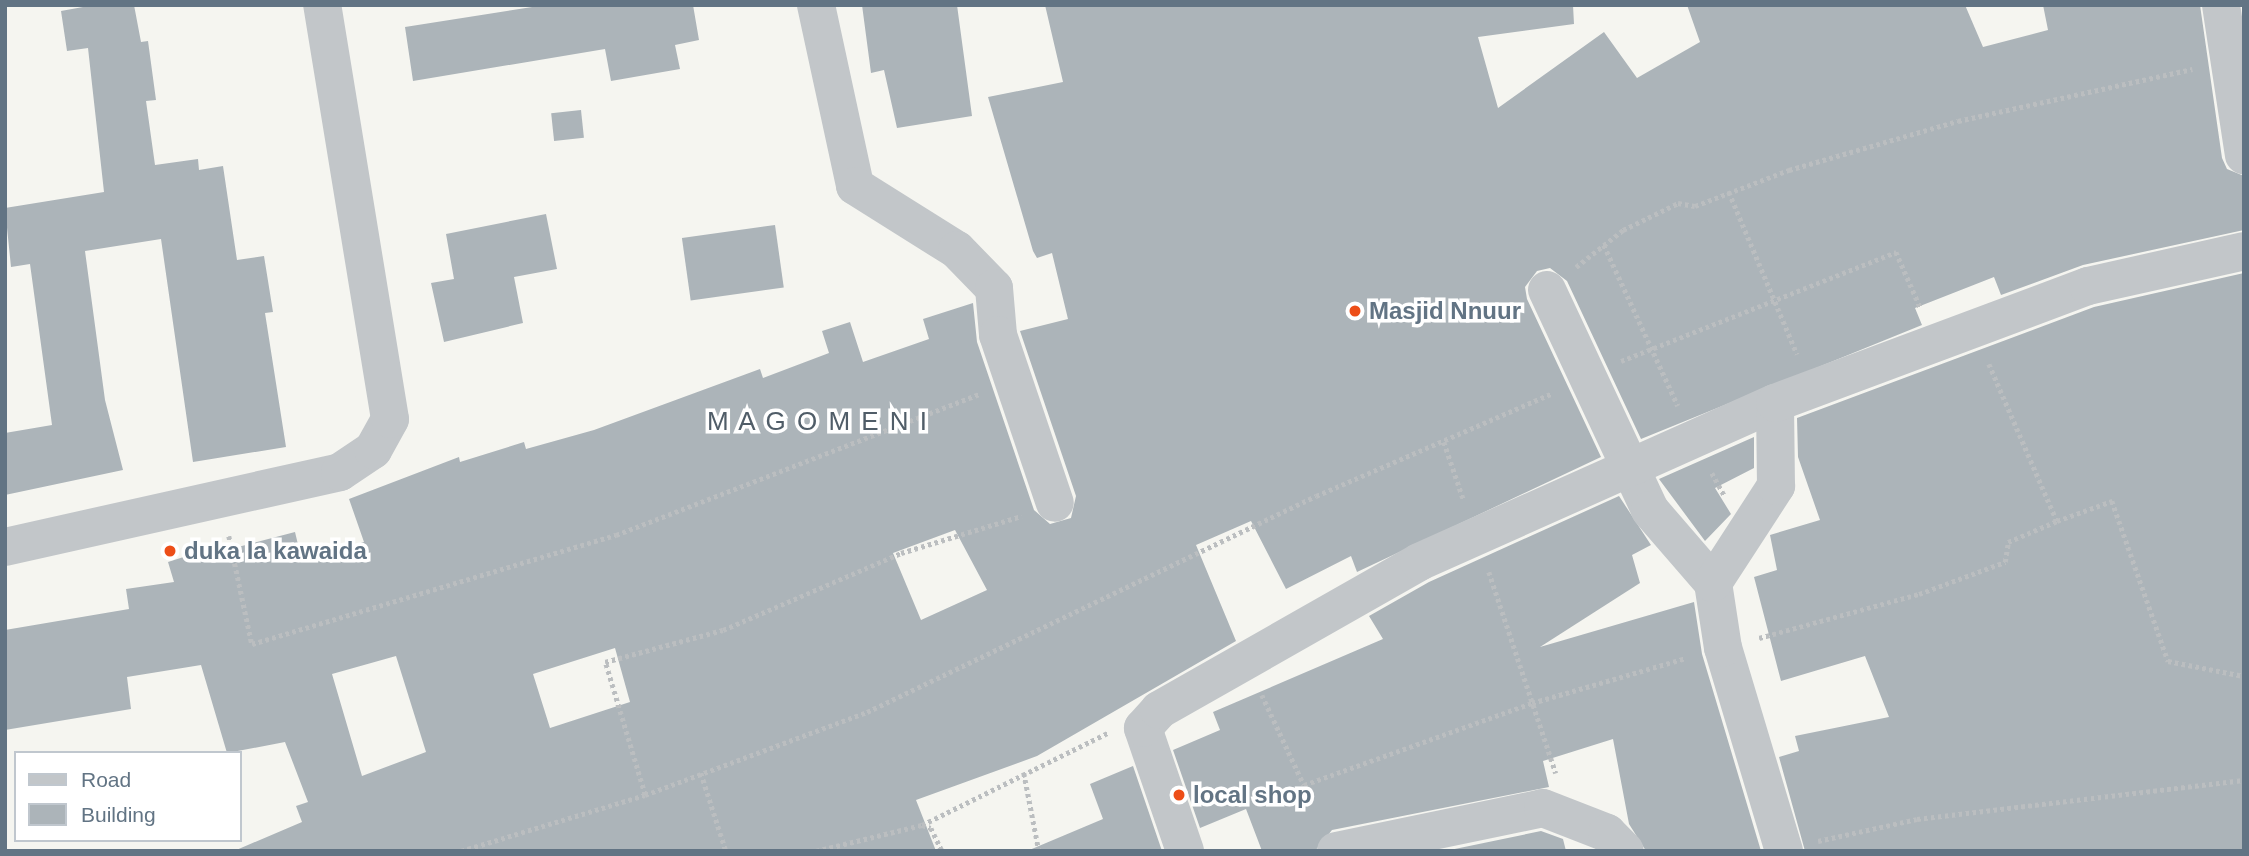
<!DOCTYPE html>
<html>
<head>
<meta charset="utf-8">
<style>
	body { margin:0 }
	#map { position:relative; width:2249px; height:856px; overflow:hidden; background:#f5f5f0; font-family:Helvetica,sans-serif }
	div>[style] { position:absolute }
	.building>* { inset:0; background:#acb4b9; transform-origin:0 0 }
	.path>* { height:4.5px; margin-top:-2.25px; transform-origin:0; background:repeating-linear-gradient(90deg,#bbbec0 0 3.5px,transparent 0 7px) }
	.minor>* { height:38px; margin:-19px; padding:0 19px; transform-origin:19px; border-radius:19px; background:#c2c6c9 }
	.dots>* { width:19px; height:19px; translate:-50% -50%; box-sizing:border-box; border:4px solid #fff; border-radius:50% }
	span { translate:-50% -50%; white-space:nowrap; text-align:center; line-height:1.15; -webkit-text-stroke:7px #fff; paint-order:stroke }
	.poi-label { font-size:24px; color:#627484; font-weight:700 }
	.left { translate:0 -50%; text-align:left }
	.neighbourhood-label { font-size:26px; color:#505d68; letter-spacing:2px }
	.frame { position:absolute; inset:0; border:7px solid #627484; pointer-events:none }
	.legend { position:absolute; left:14px; top:751px; width:228px; height:91px; box-sizing:border-box; background:#fff; border:2px solid #c0c7ce; margin:0; padding:9px 12px; list-style:none; font-size:21px; color:#627484 }
	.legend li { display:flex; align-items:center; gap:14px; height:35px }
	.legend b { width:35px; border:2px solid #c0c7ce }
</style>
</head>
<body>
<div id="map">
	<div class="building">
		<div style="clip-path:polygon(94px 5px,134px 5px,141px 42px,148px 41px,156px 100px,146px 101px,155px 165px,198px 159px,199px 170px,223px 166px,237px 260px,264px 256px,273px 312px,265px 313px,286px 447px,193px 462px,161px 239px,85px 251px,105px 400px,123px 470px,5px 495px,5px 433px,52px 425px,30px 264px,11px 267px,5px 208px,104px 192px,88px 48px,67px 51px,61px 11px)"></div>
		<div style="clip-path:polygon(545px 5px,693px 5px,699px 40px,675px 45px,680px 69px,611px 81px,605px 49px,413px 81px,405px 27px)"></div>
		<div style="clip-path:polygon(862px 5px,957px 5px,972px 116px,897px 128px,884px 70px,871px 73px)"></div>
		<div style="clip-path:polygon(evenodd,1045px 5px,1573px 5px,1574px 24px,1478px 37px,1498px 108px,1604px 32px,1637px 78px,1700px 42px,1687px 5px,1965px 5px,1983px 47px,2048px 30px,2043px 5px,2200px 5px,2222px 158px,2227px 169px,2244px 176px,2244px 230px,2083px 265px,2001px 295px,1994px 277px,1915px 308px,1922px 325px,1641px 439px,1567px 281px,1550px 268px,1537px 271px,1525px 287px,1527px 299px,1601px 457px,1357px 572px,1351px 556px,1286px 589px,1251px 521px,1196px 545px,1236px 641px,1037px 756px,916px 800px,936px 851px,234px 851px,302px 822px,296px 806px,308px 802px,285px 742px,227px 753px,201px 665px,127px 677px,131px 709px,5px 730px,5px 630px,129px 609px,126px 589px,174px 582px,168px 562px,221px 545px,223px 551px,295px 532px,302px 561px,364px 542px,349px 499px,459px 457px,460px 462px,524px 442px,526px 449px,594px 430px,760px 369px,763px 378px,829px 353px,822px 331px,850px 322px,863px 362px,929px 339px,923px 319px,973px 303px,977px 342px,1034px 510px,1050px 524px,1071px 518px,1076px 496px,1020px 331px,1068px 319px,1052px 253px,1037px 258px,1033px 251px,988px 97px,1063px 82px,1045px 5px,955px 530px,987px 590px,921px 620px,893px 553px,955px 530px,1045px 5px,615px 648px,630px 702px,550px 728px,533px 674px,615px 648px,1045px 5px,396px 656px,426px 752px,362px 776px,332px 674px,396px 656px)"></div>
		<div style="left:581px;top:110px;width:28px;height:30px;rotate:84deg"></div>
		<div style="clip-path:polygon(546px 214px,557px 269px,514px 277px,523px 323px,444px 342px,431px 283px,454px 279px,446px 234px)"></div>
		<div style="left:775px;top:225px;width:63px;height:94px;rotate:82deg"></div>
		<div style="clip-path:polygon(2244px 273px,2244px 851px,1805px 851px,1779px 757px,1799px 751px,1795px 736px,1889px 717px,1865px 656px,1781px 681px,1754px 577px,1777px 570px,1770px 535px,1820px 520px,1798px 457px,1797px 418px,2094px 307px)"></div>
		<div style="clip-path:polygon(1754px 437px,1754px 468px,1715px 488px,1731px 514px,1705px 541px,1659px 479px)"></div>
		<div style="clip-path:polygon(1619px 496px,1651px 545px,1632px 555px,1640px 583px,1540px 647px,1694px 602px,1702px 654px,1761px 851px,1646px 851px,1629px 824px,1613px 739px,1543px 761px,1549px 787px,1332px 830px,1315px 851px,1262px 851px,1246px 809px,1200px 828px,1173px 750px,1220px 730px,1213px 712px,1383px 639px,1369px 616px,1429px 582px)"></div>
		<div style="clip-path:polygon(1133px 766px,1162px 851px,1027px 851px,1103px 819px,1090px 784px)"></div>
		<div style="clip-path:polygon(1541px 831px,1563px 839px,1566px 851px,1445px 851px)"></div>
	</div>
	<div class="path">
		<div style="left:1729px;top:192px;width:176px;rotate:67.2deg"></div>
		<div style="left:1604px;top:245px;width:177px;rotate:65.3deg"></div>
		<div style="left:1576px;top:267px;width:60px;rotate:-38.2deg"></div>
		<div style="left:1623px;top:230px;width:61px;rotate:-26.1deg"></div>
		<div style="left:1678px;top:203px;width:17px;rotate:10deg"></div>
		<div style="left:1695px;top:206px;width:101px;rotate:-21deg"></div>
		<div style="left:1789px;top:170px;width:176px;rotate:-16.2deg"></div>
		<div style="left:1958px;top:121px;width:240px;rotate:-12.5deg"></div>
		<div style="left:1621px;top:361px;width:296px;rotate:-21.6deg"></div>
		<div style="left:1896px;top:252px;width:62px;rotate:66.3deg"></div>
		<div style="left:1989px;top:364px;width:171px;rotate:66.6deg"></div>
		<div style="left:2057px;top:521px;width:59px;rotate:-20deg"></div>
		<div style="left:2112px;top:501px;width:170px;rotate:70.7deg"></div>
		<div style="left:2168px;top:661px;width:77px;rotate:11.2deg"></div>
		<div style="left:1444px;top:442px;width:62px;rotate:71.3deg"></div>
		<div style="left:1712px;top:473px;width:26px;rotate:61deg"></div>
		<div style="left:229px;top:536px;width:110px;rotate:78deg"></div>
		<div style="left:252px;top:644px;width:380px;rotate:-16.7deg"></div>
		<div style="left:616px;top:535px;width:390px;rotate:-21.2deg"></div>
		<div style="left:1489px;top:572px;width:212px;rotate:71.6deg"></div>
		<div style="left:1759px;top:638px;width:166px;rotate:-15.4deg"></div>
		<div style="left:1919px;top:594px;width:92px;rotate:-20.4deg"></div>
		<div style="left:2005px;top:562px;width:20px;rotate:-81deg"></div>
		<div style="left:2008px;top:542px;width:53px;rotate:-23.2deg"></div>
		<div style="left:1262px;top:695px;width:99px;rotate:65deg"></div>
		<div style="left:1304px;top:785px;width:242px;rotate:-19.8deg"></div>
		<div style="left:1532px;top:703px;width:160px;rotate:-16.3deg"></div>
		<div style="left:701px;top:773px;width:82px;rotate:72.2deg"></div>
		<div style="left:1024px;top:773px;width:79px;rotate:79.1deg"></div>
		<div style="left:645px;top:795px;width:139px;rotate:-106.7deg"></div>
		<div style="left:605px;top:662px;width:122px;rotate:-15.2deg"></div>
		<div style="left:723px;top:630px;width:194px;rotate:-23.4deg"></div>
		<div style="left:901px;top:553px;width:126px;rotate:-17.1deg"></div>
		<div style="left:922px;top:825px;width:207px;rotate:-26.4deg"></div>
		<div style="left:1818px;top:841px;width:101px;rotate:-12.5deg"></div>
		<div style="left:1917px;top:819px;width:329px;rotate:-6.8deg"></div>
		<div style="left:461px;top:851px;width:192px;rotate:-16.9deg"></div>
		<div style="left:645px;top:795px;width:237px;rotate:-20.5deg"></div>
		<div style="left:867px;top:712px;width:498px;rotate:-25.7deg"></div>
		<div style="left:1316px;top:496px;width:258px;rotate:-23.5deg"></div>
		<div style="left:816px;top:851px;width:109px;rotate:-13.8deg"></div>
		<div style="left:922px;top:825px;width:9px;rotate:18deg"></div>
		<div style="left:931px;top:828px;width:25px;rotate:64deg"></div>
	</div>
	<div class="minor">
		<div style="left:816px;top:5px;width:185px;rotate:77.8deg"></div>
		<div style="left:855px;top:186px;width:120px;rotate:32.1deg"></div>
		<div style="left:957px;top:250px;width:53px;rotate:45.8deg"></div>
		<div style="left:994px;top:288px;width:47px;rotate:85.1deg"></div>
		<div style="left:998px;top:335px;width:177px;rotate:71.3deg"></div>
		<div style="left:2221px;top:5px;width:152px;rotate:81.3deg"></div>
		<div style="left:1547px;top:290px;width:243px;rotate:64.9deg"></div>
		<div style="left:1650px;top:510px;width:96px;rotate:49.2deg"></div>
		<div style="left:5px;top:547px;width:343px;rotate:-12.6deg"></div>
		<div style="left:340px;top:472px;width:40px;rotate:-34deg"></div>
		<div style="left:373px;top:450px;width:35px;rotate:-61deg"></div>
		<div style="left:390px;top:419px;width:420px;rotate:-99.3deg"></div>
		<div style="left:1185px;top:851px;width:130px;rotate:-108.9deg"></div>
		<div style="left:1143px;top:728px;width:24px;rotate:-48deg"></div>
		<div style="left:1159px;top:710px;width:299px;rotate:-29.6deg"></div>
		<div style="left:1419px;top:562px;width:390px;rotate:-24.1deg"></div>
		<div style="left:1336px;top:851px;width:211px;rotate:-11.7deg"></div>
		<div style="left:1543px;top:808px;width:69px;rotate:21.3deg"></div>
		<div style="left:1607px;top:833px;width:25px;rotate:45deg"></div>
		<div style="left:1784px;top:851px;width:212px;rotate:-106.7deg"></div>
		<div style="left:1723px;top:648px;width:66px;rotate:-98.7deg"></div>
		<div style="left:1713px;top:583px;width:116px;rotate:-57deg"></div>
		<div style="left:1776px;top:486px;width:83px;rotate:-90.7deg"></div>
		<div style="left:1775px;top:403px;width:334px;rotate:-20.5deg"></div>
		<div style="left:2088px;top:286px;width:160px;rotate:-12.6deg"></div>
	</div>
	<div class="dots">
		<div style="left:1355px;top:311px;background:#ed4e18"></div>
		<div style="left:170px;top:551px;background:#ed4e18"></div>
		<div style="left:1179px;top:795px;background:#ed4e18"></div>
	</div>
	<div class="poi-label">
		<span class="left" style="left:1369px;top:311px">Masjid Nnuur</span>
		<span class="left" style="left:184px;top:551px">duka la kawaida</span>
		<span class="left" style="left:1193px;top:795px">local shop</span>
	</div>
	<div class="neighbourhood-label">
		<span style="left:818px;top:422px">M A G O M E N I</span>
	</div>
	<div class="frame"></div>
	<ul class="legend">
	<li><b style="height:9px;background:#c2c6c9"></b>Road</li>
	<li><b style="height:19px;background:#acb4b9"></b>Building</li>
	</ul>
</div>
</body>
</html>
